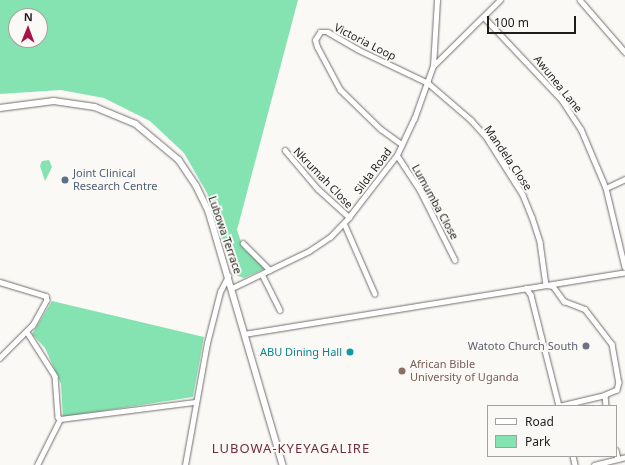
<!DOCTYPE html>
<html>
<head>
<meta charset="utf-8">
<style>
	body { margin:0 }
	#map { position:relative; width:625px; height:465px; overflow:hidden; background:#fbf9f5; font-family:"Noto Sans",sans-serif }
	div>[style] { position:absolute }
	.green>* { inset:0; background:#85e3b1 }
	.roads { filter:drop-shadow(0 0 1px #706e6b) drop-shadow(0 0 1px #706e6b) }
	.minor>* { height:4.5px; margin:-2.25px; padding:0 2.25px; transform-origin:2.25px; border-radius:2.25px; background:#fff }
	.tertiary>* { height:5.5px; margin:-2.75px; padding:0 2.75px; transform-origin:2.75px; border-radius:2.75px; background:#fff }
	.dots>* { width:11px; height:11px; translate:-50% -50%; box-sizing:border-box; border:2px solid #fbf9f5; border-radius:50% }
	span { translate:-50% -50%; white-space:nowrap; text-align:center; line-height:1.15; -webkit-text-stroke:4px #fbf9f5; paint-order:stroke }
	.street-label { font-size:11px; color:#1e1d1c }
	.service-label { font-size:11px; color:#4e5e75 }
	.left { translate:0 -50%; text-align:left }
	.worship-label { font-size:11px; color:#5b616d }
	.right { translate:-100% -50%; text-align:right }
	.culture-label { font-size:11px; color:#0d838f }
	.education-label { font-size:11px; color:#785e54 }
	.quarter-label { font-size:13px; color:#722c3c; letter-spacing:1px }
	.legend { position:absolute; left:487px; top:405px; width:130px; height:52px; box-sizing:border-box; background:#fbf9f5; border:1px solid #a3a19e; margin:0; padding:5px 7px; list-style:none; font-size:12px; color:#1e1d1c }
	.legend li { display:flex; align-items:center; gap:8px; height:20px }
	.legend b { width:20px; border:1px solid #a3a19e }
	.north { position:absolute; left:8px; top:8px; width:40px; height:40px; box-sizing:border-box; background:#fbf9f5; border:1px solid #a3a19e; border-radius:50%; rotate:1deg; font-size:11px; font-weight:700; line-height:16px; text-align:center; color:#1e1d1c }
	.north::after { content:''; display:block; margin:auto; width:14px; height:18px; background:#a91448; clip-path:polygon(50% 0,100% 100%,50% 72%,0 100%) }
	.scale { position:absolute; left:487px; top:16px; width:89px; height:18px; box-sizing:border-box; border:2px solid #1e1d1c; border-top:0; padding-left:5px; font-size:12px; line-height:14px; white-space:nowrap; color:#1e1d1c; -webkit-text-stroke:3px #fbf9f5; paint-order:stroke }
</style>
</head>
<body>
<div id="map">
	<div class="green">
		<div style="clip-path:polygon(evenodd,0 0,298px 0,237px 230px,243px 248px,266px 268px,244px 278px,235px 275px,207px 193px,184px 153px,150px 121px,104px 98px,61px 90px,0 94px,0 0,16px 16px,40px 16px,40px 40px,16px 40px,16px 16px)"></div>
		<div style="clip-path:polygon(49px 160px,52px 167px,45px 181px,40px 166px,42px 161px)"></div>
		<div style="clip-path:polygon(52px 301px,204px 337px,193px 397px,63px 417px,61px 384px,45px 348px,32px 334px)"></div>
	</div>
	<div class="roads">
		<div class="minor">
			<div style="left:580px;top:0;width:69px;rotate:49.1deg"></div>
			<div style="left:484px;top:17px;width:114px;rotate:46.8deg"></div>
			<div style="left:562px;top:100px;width:35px;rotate:57deg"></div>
			<div style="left:581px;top:129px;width:64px;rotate:67deg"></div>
			<div style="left:606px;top:188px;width:81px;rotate:76.5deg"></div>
			<div style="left:433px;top:66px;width:94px;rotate:-44.6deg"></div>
			<div style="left:402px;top:145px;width:26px;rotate:-144deg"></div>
			<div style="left:381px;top:130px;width:57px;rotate:-135.7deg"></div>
			<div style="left:340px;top:90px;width:49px;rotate:-118.1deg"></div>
			<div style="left:317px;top:47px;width:7px;rotate:-106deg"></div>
			<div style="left:315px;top:40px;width:9px;rotate:-58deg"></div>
			<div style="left:320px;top:32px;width:8px"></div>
			<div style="left:328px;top:32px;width:34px;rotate:30deg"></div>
			<div style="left:357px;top:49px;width:79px;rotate:25.6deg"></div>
			<div style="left:428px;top:83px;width:57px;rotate:40.7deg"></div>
			<div style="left:471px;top:120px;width:24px;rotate:48deg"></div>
			<div style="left:487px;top:138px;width:67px;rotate:57.7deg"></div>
			<div style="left:523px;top:195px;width:24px;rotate:68deg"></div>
			<div style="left:532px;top:217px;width:26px;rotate:72deg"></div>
			<div style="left:540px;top:242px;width:43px;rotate:82.1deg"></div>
			<div style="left:546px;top:285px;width:7px;rotate:8deg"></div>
			<div style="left:553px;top:286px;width:19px;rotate:54deg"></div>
			<div style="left:564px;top:301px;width:22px;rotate:21deg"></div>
			<div style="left:585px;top:309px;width:44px;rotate:52.4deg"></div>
			<div style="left:612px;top:344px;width:39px;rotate:80deg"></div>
			<div style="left:619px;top:382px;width:8px;rotate:104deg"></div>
			<div style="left:617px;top:390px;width:13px;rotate:157deg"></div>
			<div style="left:605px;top:395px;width:11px;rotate:85deg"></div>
			<div style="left:285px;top:150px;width:51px;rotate:49.8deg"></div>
			<div style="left:318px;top:189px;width:42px;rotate:42.1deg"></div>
			<div style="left:397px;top:155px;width:42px;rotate:56.7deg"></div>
			<div style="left:420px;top:190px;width:78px;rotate:63.4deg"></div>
			<div style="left:606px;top:188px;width:21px;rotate:-25deg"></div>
			<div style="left:344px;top:223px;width:77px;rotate:66.4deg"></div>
			<div style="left:243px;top:243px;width:38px;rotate:45deg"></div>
			<div style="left:262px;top:274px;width:40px;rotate:63.4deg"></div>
			<div style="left:0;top:282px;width:48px;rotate:16.9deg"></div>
			<div style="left:46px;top:296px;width:4px;rotate:76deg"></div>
			<div style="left:47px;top:300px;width:29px;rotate:119deg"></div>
			<div style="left:33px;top:325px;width:47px;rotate:135deg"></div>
			<div style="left:232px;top:288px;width:85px;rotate:-25.7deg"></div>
			<div style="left:309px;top:251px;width:25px;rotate:-34deg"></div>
			<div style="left:330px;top:237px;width:28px;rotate:-46deg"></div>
			<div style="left:349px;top:217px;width:78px;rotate:-52.3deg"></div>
			<div style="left:397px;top:155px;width:40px;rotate:-65deg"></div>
			<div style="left:414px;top:119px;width:56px;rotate:-70.3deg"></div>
			<div style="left:433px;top:66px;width:66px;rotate:-86.5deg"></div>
			<div style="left:526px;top:288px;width:9px;rotate:54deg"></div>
			<div style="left:531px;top:295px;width:114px;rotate:75.8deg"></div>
			<div style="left:27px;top:332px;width:52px;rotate:57.5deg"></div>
			<div style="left:55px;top:376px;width:41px;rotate:85.8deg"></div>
			<div style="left:58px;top:417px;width:3px;rotate:45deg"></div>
			<div style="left:60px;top:419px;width:136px;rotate:-7.2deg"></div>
			<div style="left:244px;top:334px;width:386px;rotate:-9.2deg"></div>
			<div style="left:559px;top:406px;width:47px;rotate:-13.4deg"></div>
			<div style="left:616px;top:450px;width:9px;rotate:77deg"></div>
			<div style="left:573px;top:456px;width:9px;rotate:77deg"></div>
			<div style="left:37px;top:465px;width:51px;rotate:-63.4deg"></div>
			<div style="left:185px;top:465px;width:124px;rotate:-79.8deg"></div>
			<div style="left:207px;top:343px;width:53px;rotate:-75.7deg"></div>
			<div style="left:220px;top:292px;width:18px;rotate:-63deg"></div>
			<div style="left:594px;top:465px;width:32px;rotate:-14deg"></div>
		</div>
		<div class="tertiary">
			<div style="left:0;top:108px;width:54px;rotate:-7.4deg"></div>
			<div style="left:54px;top:101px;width:41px;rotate:8.3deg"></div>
			<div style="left:95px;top:107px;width:44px;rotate:22.5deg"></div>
			<div style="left:136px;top:124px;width:56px;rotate:39.9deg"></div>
			<div style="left:179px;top:160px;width:30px;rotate:56deg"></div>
			<div style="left:196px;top:185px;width:30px;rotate:64deg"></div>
			<div style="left:209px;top:212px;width:264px;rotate:73.7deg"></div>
		</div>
	</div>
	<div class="dots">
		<div style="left:65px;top:180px;background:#5c6f8a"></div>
		<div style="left:586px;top:346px;background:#6b7280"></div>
		<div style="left:350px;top:352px;background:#0f9aa8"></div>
		<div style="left:402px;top:371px;background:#8d6e63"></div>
	</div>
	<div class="street-label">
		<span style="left:365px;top:42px;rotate:27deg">Victoria Loop</span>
		<span style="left:558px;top:84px;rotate:51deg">Awunea Lane</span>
		<span style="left:508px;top:158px;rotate:56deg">Mandela Close</span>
		<span style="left:373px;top:171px;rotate:-53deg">Silda Road</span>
		<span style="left:323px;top:178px;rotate:46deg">Nkrumah Close</span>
		<span style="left:435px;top:202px;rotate:61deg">Lumumba Close</span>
		<span style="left:225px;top:235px;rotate:71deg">Lubowa Terrace</span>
	</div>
	<div class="service-label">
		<span class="left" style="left:73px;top:180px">Joint Clinical<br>Research Centre</span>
	</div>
	<div class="worship-label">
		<span class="right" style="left:578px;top:346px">Watoto Church South</span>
	</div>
	<div class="culture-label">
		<span class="right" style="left:342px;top:352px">ABU Dining Hall</span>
	</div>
	<div class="education-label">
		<span class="left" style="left:410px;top:371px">African Bible<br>University of Uganda</span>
	</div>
	<div class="quarter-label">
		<span style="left:291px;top:448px">LUBOWA-KYEYAGALIRE</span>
	</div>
	<ul class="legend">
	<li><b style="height:5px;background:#fff"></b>Road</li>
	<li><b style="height:11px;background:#85e3b1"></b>Park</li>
	</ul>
	<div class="north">N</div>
	<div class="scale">100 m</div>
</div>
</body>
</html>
